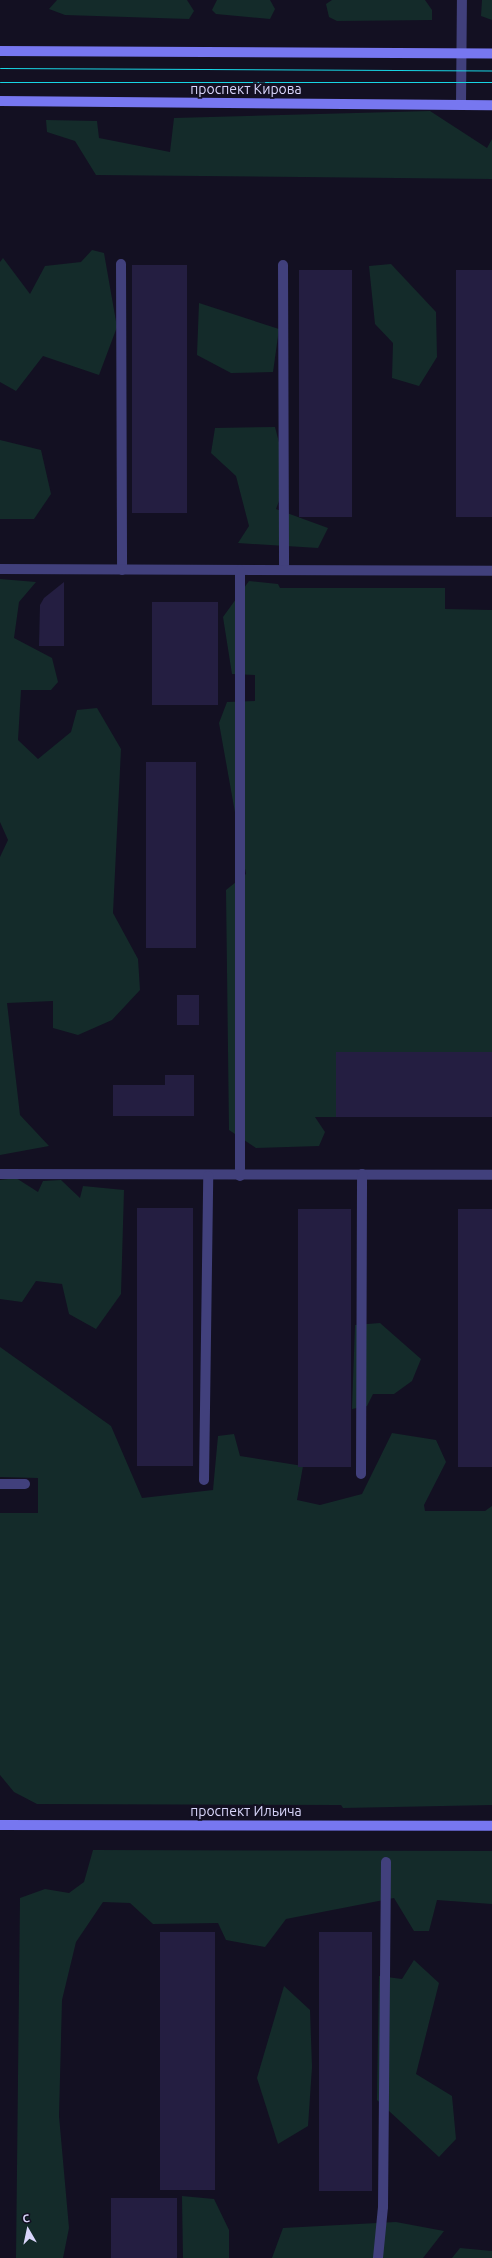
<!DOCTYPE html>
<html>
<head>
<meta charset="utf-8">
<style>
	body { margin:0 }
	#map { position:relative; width:492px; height:2258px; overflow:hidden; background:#131022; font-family:Ubuntu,sans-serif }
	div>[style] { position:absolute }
	.green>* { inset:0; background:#142b2a }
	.building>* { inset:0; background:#241e41; transform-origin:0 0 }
	.lane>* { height:10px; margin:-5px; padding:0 5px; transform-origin:5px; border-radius:5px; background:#41407c }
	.secondary>* { height:10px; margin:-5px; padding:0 5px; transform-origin:5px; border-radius:5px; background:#7777f0 }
	.tram>* { height:1px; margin:-0.5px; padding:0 0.5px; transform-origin:0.5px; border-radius:0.5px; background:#18d5e4 }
	span { translate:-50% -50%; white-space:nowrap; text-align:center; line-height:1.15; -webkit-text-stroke:3.5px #131022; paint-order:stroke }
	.street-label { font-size:14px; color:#d9d6fb }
	.north { position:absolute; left:8px; top:2210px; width:40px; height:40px; -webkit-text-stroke:3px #131022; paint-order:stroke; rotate:351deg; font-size:11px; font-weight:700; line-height:16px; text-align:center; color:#d9d6fb }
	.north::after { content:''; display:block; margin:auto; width:14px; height:18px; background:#d9d6fb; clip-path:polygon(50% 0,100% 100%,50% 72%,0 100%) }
</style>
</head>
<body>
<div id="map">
	<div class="green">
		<div style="clip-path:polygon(57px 0,187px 0,194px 11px,189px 19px,65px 15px,49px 9px)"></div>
		<div style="clip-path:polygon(217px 0,270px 0,275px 9px,270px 19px,216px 14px,212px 10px)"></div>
		<div style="clip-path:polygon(332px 0,425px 0,432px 10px,432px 20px,337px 21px,329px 17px,326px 4px)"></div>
		<div style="clip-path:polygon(482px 0,492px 0,492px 20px,481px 16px)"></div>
		<div style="clip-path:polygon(430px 111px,487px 148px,492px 139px,492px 179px,96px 175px,75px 141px,47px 132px,46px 120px,97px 121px,99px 138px,170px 152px,174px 118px)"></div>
		<div style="clip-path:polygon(92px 250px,104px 253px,117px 327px,99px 375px,43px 356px,16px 391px,0 382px,0 262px,3px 258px,30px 294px,45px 266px,81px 262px)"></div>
		<div style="clip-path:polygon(391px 264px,436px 312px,437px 357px,419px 386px,392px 378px,393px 343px,375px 324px,369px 266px)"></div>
		<div style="clip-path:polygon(199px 303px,279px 329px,273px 372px,231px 373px,197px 355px)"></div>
		<div style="clip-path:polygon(275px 427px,288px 477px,276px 509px,328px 528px,318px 548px,238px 543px,249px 526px,236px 476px,211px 453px,215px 428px)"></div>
		<div style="clip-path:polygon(0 440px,41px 450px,51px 494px,34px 519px,0 519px)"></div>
		<div style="clip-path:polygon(0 579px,36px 582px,19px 602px,14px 638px,52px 658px,58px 682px,51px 690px,21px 690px,18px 740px,38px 759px,71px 732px,77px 710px,97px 708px,121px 749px,113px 913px,138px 959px,140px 990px,112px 1020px,78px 1035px,53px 1028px,53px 1001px,7px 1003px,20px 1115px,49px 1146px,0 1155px,0 857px,8px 840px,0 822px)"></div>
		<div style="clip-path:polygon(249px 581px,278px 584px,280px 588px,445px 588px,445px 609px,492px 610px,492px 1117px,315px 1117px,325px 1132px,319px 1146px,256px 1148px,229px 1130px,226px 890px,246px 874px,219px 723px,227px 702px,255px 701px,255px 675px,232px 674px,223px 617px)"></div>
		<div style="clip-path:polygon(16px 1178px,38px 1192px,43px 1181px,61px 1180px,80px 1198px,83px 1186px,124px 1190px,121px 1294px,96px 1329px,69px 1314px,62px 1284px,36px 1281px,22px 1302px,0 1299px,0 1180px)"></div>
		<div style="clip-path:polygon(380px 1323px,421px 1359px,412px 1381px,394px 1394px,373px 1394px,367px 1406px,352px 1409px,355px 1325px)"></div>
		<div style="clip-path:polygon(0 1347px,111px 1426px,142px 1498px,213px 1490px,218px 1436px,234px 1434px,240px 1456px,303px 1466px,297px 1500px,320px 1505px,362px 1494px,392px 1433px,436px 1440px,446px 1462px,424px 1505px,425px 1511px,485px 1511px,492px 1506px,492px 1805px,343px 1808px,341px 1805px,37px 1804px,14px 1792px,0 1775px,0 1513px,38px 1513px,38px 1478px,0 1477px)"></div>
		<div style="clip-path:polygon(93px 1850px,492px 1851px,492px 1904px,437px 1900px,429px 1931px,414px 1931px,394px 1898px,286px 1919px,265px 1947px,226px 1940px,218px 1923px,153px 1924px,130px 1903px,103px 1902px,76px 1942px,62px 2000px,59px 2116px,69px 2228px,63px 2258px,16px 2258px,20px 1898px,45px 1889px,69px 1893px,84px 1882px)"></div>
		<div style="clip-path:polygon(414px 1960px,439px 1983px,416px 2074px,452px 2096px,456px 2139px,439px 2157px,377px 2100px,379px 1976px,402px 1979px)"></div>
		<div style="clip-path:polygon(284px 1986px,310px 2010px,312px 2067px,308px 2126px,278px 2144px,257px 2078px)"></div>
		<div style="clip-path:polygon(182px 2196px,214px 2199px,229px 2230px,229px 2258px,183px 2258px)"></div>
		<div style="clip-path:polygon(396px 2222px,444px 2231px,423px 2258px,272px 2258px,283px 2228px)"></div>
		<div style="clip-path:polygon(460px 2248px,492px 2251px,492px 2258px,452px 2258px)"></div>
	</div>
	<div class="building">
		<div style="left:132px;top:265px;width:55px;height:248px"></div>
		<div style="left:299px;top:270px;width:53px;height:247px"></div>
		<div style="left:456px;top:270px;width:36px;height:247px"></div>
		<div style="clip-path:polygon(64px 582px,64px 646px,39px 646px,40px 605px,44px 598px)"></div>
		<div style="left:152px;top:602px;width:66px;height:103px"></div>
		<div style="left:146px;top:762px;width:50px;height:186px"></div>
		<div style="left:177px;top:995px;width:22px;height:30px"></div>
		<div style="left:336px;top:1052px;width:156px;height:65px"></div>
		<div style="clip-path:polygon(165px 1075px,194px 1075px,194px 1116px,113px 1116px,113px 1085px,165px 1085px)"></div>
		<div style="left:137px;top:1208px;width:56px;height:258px"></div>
		<div style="left:298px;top:1209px;width:53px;height:258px"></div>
		<div style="left:458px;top:1209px;width:34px;height:258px"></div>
		<div style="left:160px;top:1932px;width:55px;height:258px"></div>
		<div style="left:319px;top:1932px;width:53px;height:259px"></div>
		<div style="left:111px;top:2198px;width:66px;height:60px"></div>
	</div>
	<div class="lane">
		<div style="left:461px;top:105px;width:105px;rotate:-89.5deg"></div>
		<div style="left:121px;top:264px;width:306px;rotate:89.8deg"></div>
		<div style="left:283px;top:265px;width:305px;rotate:89.8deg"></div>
		<div style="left:0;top:569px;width:492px;rotate:0.2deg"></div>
		<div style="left:240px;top:570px;width:606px;rotate:90deg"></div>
		<div style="left:0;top:1174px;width:492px;rotate:0.1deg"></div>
		<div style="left:361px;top:1474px;width:300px;rotate:-89.8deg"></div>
		<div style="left:204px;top:1480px;width:304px;rotate:-89.2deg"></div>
		<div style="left:0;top:1484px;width:25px"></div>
		<div style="left:378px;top:2258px;width:51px;rotate:-84.4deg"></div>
		<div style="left:383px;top:2207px;width:345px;rotate:-89.5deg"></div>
	</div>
	<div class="secondary">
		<div style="left:0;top:51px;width:492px;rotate:0.3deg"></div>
		<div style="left:0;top:101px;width:492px;rotate:0.5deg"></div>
		<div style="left:0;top:1825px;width:492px;rotate:0.1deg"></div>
	</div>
	<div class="tram">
		<div style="left:0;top:68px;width:492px;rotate:0.3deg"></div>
		<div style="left:0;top:82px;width:492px"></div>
	</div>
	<div class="street-label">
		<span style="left:246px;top:89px">проспект Кирова</span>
		<span style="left:246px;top:1811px">проспект Ильича</span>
	</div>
	<div class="north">С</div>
</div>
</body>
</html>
